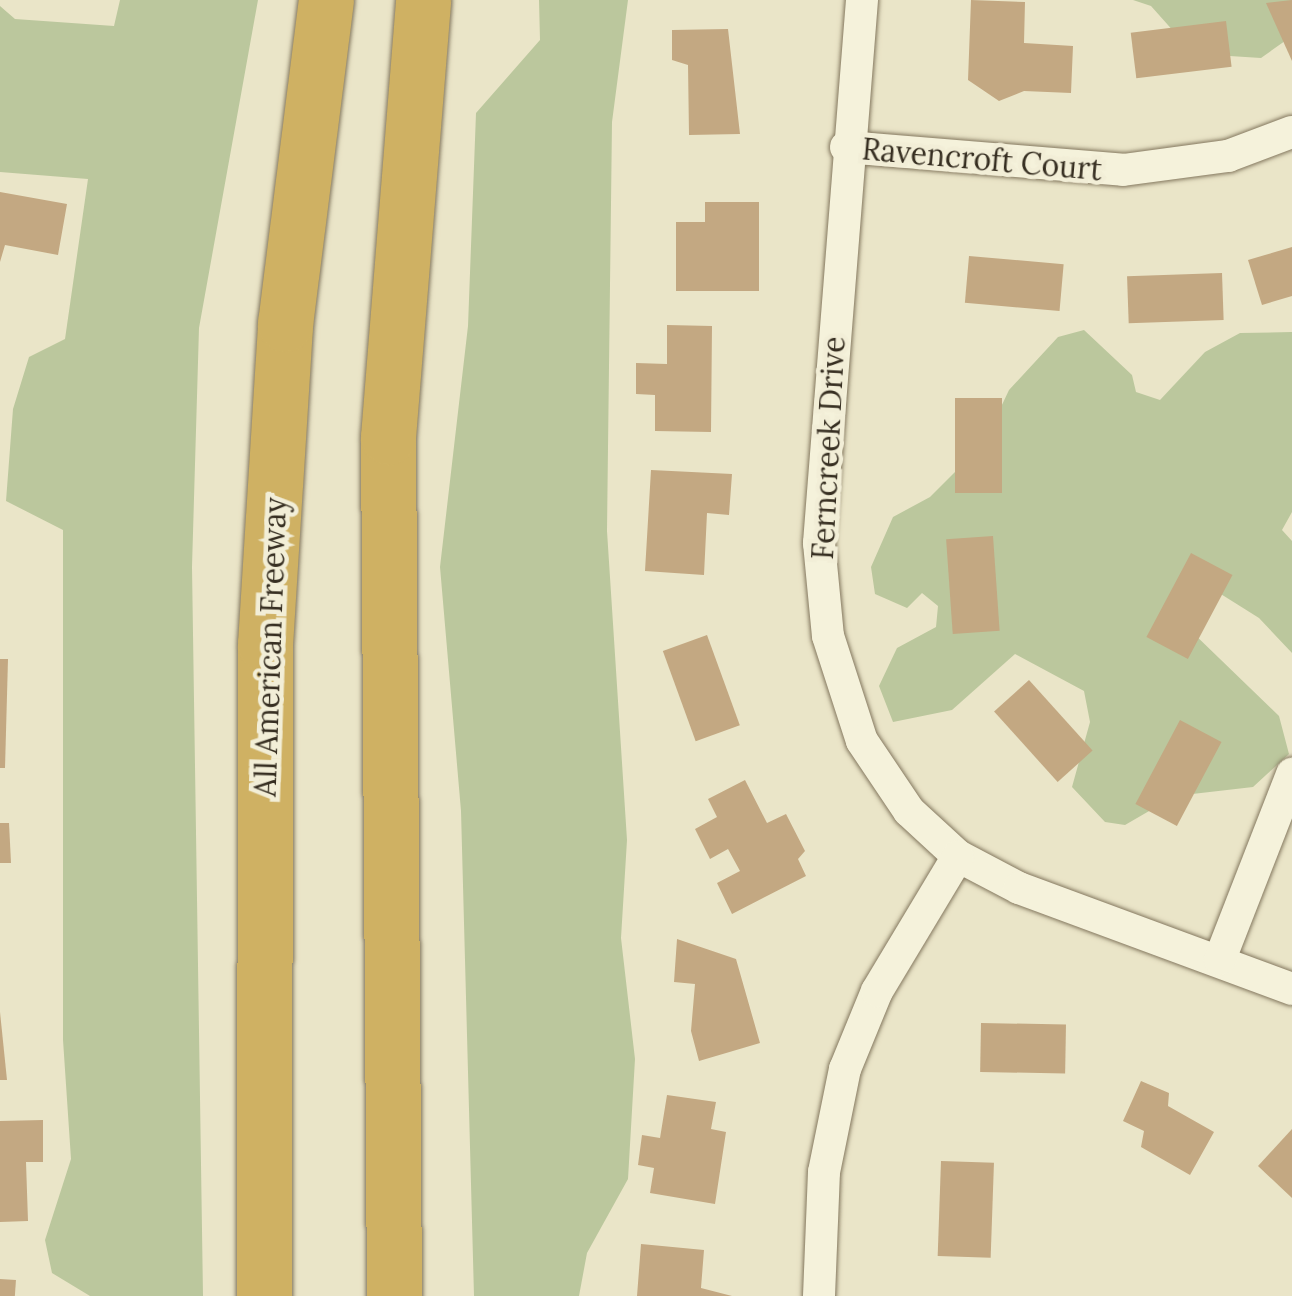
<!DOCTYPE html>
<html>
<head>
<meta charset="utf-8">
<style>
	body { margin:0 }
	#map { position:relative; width:1292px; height:1296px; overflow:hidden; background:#eae5c8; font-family:Lora,serif }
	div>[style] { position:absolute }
	.green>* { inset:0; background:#bbc79d }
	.building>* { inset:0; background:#c3a882; transform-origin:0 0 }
	.roads { filter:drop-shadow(0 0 2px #84785f) drop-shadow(0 0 2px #84785f) }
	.street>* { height:32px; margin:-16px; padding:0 16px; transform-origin:16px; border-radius:16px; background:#f5f2db }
	.highway>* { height:55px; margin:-27.5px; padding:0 27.5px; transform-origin:27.5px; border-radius:27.5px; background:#cfb163 }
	span { translate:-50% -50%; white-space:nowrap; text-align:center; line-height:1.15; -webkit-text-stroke:9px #f2eed7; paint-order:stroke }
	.street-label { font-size:30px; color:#362e21 }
</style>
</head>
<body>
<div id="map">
	<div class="green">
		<div style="clip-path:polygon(120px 0,258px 0,199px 328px,192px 567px,203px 1296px,90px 1296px,52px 1273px,45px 1240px,71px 1159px,63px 1040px,63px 530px,6px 501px,13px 409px,29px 357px,65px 339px,88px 179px,0 172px,0 6px,15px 19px,114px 26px)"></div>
		<div style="clip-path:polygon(539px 0,628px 0,612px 122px,607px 531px,627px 840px,621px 938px,635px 1059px,628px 1179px,587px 1253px,579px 1296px,474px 1296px,461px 811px,440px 567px,468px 326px,476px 113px,540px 40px)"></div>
		<div style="clip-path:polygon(1133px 0,1292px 0,1292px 36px,1261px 58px,1214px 55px,1184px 43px,1151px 6px)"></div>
		<div style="clip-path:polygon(1084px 330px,1132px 375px,1136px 392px,1160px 400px,1205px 352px,1240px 333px,1292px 332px,1292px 512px,1282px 530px,1292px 541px,1292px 653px,1259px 618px,1216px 591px,1189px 629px,1279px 716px,1289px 754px,1253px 787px,1175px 796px,1125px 825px,1105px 822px,1072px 787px,1090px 722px,1084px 691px,1015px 654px,952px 710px,893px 722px,879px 686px,897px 648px,936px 627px,938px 606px,922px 593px,907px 608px,875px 594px,871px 567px,893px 517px,930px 497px,984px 443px,1009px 390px,1058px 337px)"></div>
	</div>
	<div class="building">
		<div style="clip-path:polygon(971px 0,1025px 2px,1024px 43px,1073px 46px,1071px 93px,1024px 91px,999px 101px,968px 80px)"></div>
		<div style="clip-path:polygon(1292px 0,1292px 61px,1266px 3px)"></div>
		<div style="left:1226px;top:21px;width:46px;height:96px;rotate:83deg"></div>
		<div style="clip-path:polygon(728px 29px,740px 134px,689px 135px,688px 65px,672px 60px,672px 30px)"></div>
		<div style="clip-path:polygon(0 192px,67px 204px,58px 255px,5px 245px,0 262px)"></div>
		<div style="clip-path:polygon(705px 202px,759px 202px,759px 291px,676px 291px,676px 222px,705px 222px)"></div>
		<div style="clip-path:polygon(1292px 247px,1292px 296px,1262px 305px,1248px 260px)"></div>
		<div style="left:969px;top:256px;width:95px;height:47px;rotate:5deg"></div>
		<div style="left:1222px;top:273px;width:47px;height:95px;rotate:88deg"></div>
		<div style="clip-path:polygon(667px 325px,712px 326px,711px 432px,655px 431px,655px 395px,636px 394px,636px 363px,667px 364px)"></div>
		<div style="left:955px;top:398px;width:47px;height:95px"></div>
		<div style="clip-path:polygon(651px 470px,732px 474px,729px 515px,707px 513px,704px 575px,645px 571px)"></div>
		<div style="left:993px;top:536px;width:95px;height:47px;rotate:86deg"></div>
		<div style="left:1191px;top:553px;width:47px;height:95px;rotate:28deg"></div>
		<div style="left:707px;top:635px;width:96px;height:47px;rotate:70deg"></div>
		<div style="clip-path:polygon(0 659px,8px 659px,5px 768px,0 768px)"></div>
		<div style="left:1029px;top:680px;width:95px;height:47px;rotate:48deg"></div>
		<div style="left:1180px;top:720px;width:47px;height:95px;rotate:28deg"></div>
		<div style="clip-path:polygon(745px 780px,767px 823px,786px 814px,805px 851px,798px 859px,806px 876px,732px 914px,717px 883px,740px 871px,728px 849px,710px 859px,695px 829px,717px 817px,708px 799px)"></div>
		<div style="clip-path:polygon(0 823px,9px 823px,11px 863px,0 863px)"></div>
		<div style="clip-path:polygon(677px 939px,736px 959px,760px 1043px,699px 1061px,691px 1031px,695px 984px,674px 982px)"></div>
		<div style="clip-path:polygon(0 1012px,7px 1080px,0 1080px)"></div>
		<div style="left:981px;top:1023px;width:85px;height:49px;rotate:1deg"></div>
		<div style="clip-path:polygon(1141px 1081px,1169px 1093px,1168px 1106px,1214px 1132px,1190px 1175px,1141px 1147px,1144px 1131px,1123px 1121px)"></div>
		<div style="clip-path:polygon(667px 1095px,716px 1102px,711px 1129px,726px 1132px,715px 1204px,650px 1193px,654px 1168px,638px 1165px,642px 1135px,660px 1138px)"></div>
		<div style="clip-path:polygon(43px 1120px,43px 1162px,26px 1162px,28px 1221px,0 1222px,0 1121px)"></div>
		<div style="clip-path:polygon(1292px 1129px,1292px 1198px,1258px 1166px)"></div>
		<div style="left:941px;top:1161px;width:53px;height:95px;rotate:2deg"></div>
		<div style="clip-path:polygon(641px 1244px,704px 1250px,701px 1288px,732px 1296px,637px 1296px)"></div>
		<div style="left:0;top:1279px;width:16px;height:17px;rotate:4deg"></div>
	</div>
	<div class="roads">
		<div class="street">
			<div style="left:862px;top:0;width:545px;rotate:94.53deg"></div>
			<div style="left:819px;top:543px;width:93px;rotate:84.5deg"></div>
			<div style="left:828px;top:636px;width:110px;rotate:72.1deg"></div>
			<div style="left:862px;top:741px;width:84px;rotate:56.1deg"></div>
			<div style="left:909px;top:811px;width:67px;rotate:42.6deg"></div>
			<div style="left:958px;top:856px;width:69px;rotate:27.7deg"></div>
			<div style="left:1019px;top:888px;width:291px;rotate:20.3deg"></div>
			<div style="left:846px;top:147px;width:278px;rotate:4.7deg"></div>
			<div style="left:1123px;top:170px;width:106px;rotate:-7.6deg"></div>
			<div style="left:1228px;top:156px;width:68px;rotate:-20.6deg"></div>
			<div style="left:1220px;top:959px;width:199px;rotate:-68.7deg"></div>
			<div style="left:819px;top:1296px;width:124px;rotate:-87.7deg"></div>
			<div style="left:824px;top:1172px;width:105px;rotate:-78.5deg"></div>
			<div style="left:845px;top:1069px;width:84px;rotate:-67.7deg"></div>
			<div style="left:877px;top:991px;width:157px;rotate:-59deg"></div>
		</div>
		<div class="highway">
			<div style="left:264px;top:1296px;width:652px;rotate:-89.91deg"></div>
			<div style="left:265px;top:644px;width:321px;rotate:-86.4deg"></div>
			<div style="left:285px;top:324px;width:327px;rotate:-82.8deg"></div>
			<div style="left:394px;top:1296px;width:859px;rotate:-90.4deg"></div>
			<div style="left:388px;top:437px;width:438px;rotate:-85.4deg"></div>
		</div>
	</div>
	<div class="street-label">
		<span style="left:982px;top:159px;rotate:5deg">Ravencroft Court</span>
		<span style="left:828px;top:448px;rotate:-87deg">Ferncreek Drive</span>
		<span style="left:270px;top:647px;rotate:-88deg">All American Freeway</span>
	</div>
</div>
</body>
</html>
